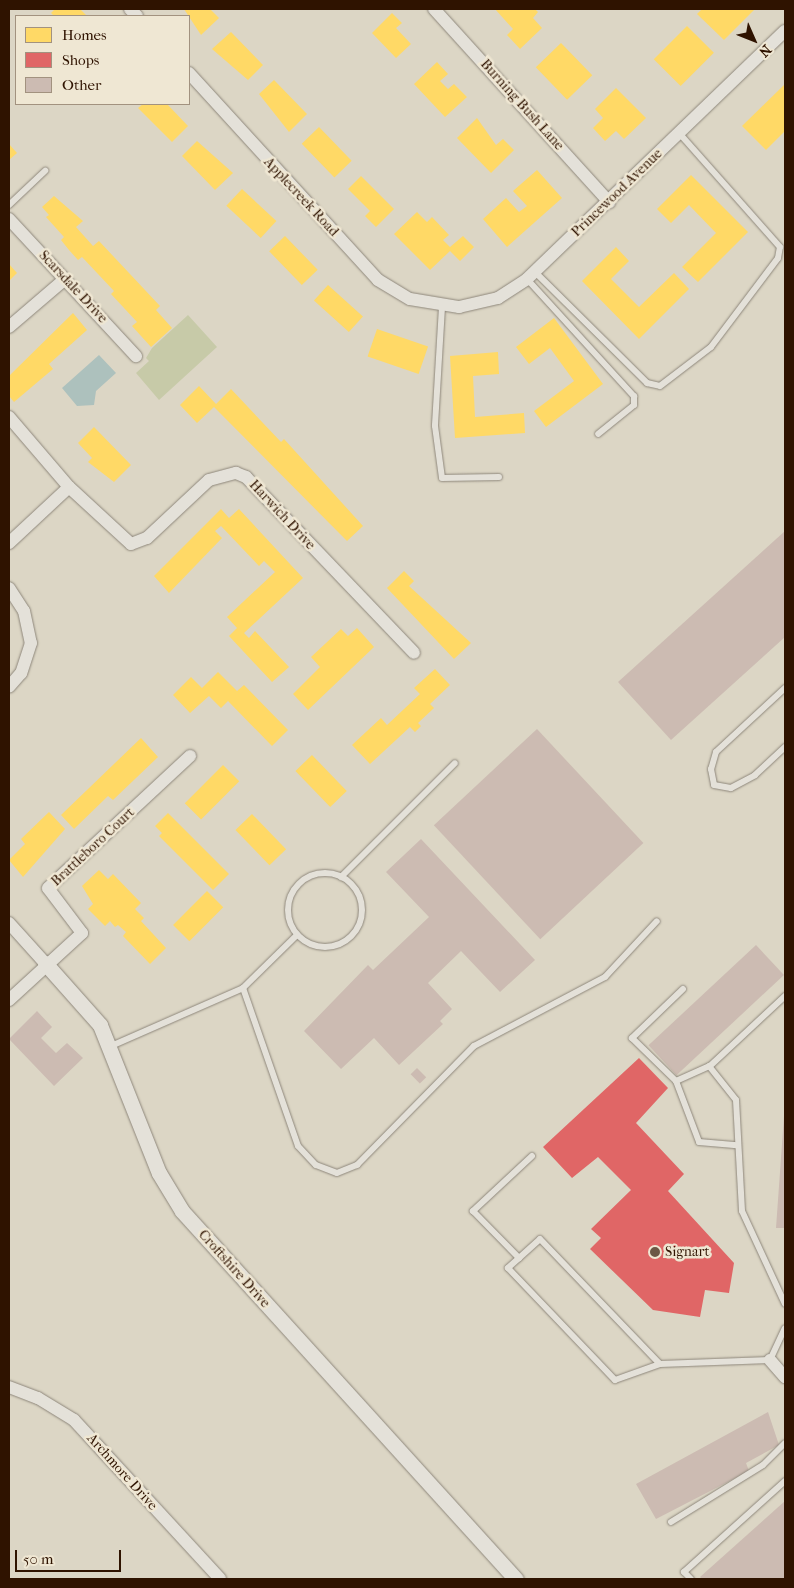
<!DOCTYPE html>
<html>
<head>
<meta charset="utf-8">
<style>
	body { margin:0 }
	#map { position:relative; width:794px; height:1588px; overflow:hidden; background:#dcd6c5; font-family:"IM FELL French Canon",serif }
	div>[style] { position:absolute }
	.green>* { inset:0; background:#c7caa8 }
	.water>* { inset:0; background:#adc1bd }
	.homes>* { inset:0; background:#ffd966; transform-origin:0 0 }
	.shops>* { inset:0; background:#e06666 }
	.building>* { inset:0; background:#ccbbb2; transform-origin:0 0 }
	.roads { filter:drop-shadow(0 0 1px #8e877b) drop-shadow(0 0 1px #8e877b) }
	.service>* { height:6px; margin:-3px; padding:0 3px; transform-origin:3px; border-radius:3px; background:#e4e1d9 }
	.service>.ring { margin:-3px; padding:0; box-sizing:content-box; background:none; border:6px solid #e4e1d9; border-radius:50% }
	.minor>* { height:12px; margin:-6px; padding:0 6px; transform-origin:6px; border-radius:6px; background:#e4e1d9 }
	.tertiary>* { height:15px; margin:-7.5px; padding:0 7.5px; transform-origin:7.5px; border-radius:7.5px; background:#e4e1d9 }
	.dots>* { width:14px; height:14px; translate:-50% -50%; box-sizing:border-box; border:2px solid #efe7d3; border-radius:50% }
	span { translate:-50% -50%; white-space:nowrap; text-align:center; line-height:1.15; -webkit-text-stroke:5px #efe7d3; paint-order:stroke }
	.street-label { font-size:14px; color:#2f1300 }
	.poi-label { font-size:14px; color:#2f1300 }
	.left { translate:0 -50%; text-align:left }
	.frame { position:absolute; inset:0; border:10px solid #2f1300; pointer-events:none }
	.legend { position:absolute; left:15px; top:15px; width:175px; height:90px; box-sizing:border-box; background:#efe7d3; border:1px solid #a2927f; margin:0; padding:6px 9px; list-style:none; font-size:15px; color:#2f1300 }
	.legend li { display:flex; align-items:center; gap:10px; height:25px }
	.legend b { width:25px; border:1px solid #a2927f }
	.north { position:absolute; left:729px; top:15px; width:50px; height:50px; -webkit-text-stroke:4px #efe7d3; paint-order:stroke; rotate:134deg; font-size:14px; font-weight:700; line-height:20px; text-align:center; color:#2f1300 }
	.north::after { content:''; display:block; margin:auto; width:18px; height:22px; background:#2f1300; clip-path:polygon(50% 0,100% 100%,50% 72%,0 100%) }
	.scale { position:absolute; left:15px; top:1550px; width:106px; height:22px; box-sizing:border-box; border:2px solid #2f1300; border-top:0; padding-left:6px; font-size:15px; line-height:18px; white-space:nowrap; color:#2f1300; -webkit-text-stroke:4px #efe7d3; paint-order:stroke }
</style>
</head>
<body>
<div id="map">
	<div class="green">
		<div style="clip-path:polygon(188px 315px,217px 347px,159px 400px,136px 373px,149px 361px,146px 358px,152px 348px)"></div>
	</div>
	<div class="water">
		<div style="clip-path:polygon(99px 355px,116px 373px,96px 391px,94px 405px,77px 406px,62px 388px)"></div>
	</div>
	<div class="homes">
		<div style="clip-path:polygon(55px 9px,80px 9px,87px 16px,54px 16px,51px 13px)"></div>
		<div style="clip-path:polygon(184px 9px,210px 9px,219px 18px,201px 35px)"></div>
		<div style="clip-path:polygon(495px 9px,535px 9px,538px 12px,533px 18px,542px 28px,520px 49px,507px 35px,513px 29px)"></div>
		<div style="clip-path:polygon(702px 9px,755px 9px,724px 40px,697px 14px)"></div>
		<div style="clip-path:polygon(392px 13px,402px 23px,396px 28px,411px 44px,396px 58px,372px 33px)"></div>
		<div style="left:687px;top:26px;width:38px;height:47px;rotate:45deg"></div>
		<div style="clip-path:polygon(231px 32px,263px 65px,248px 80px,212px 49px)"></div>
		<div style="left:561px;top:43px;width:45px;height:35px;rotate:46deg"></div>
		<div style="clip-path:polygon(437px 62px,448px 74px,440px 81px,448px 89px,454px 84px,467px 97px,445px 117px,414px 84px)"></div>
		<div style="clip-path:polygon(274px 80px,307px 114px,289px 132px,259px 94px)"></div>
		<div style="clip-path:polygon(785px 84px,785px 131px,766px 150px,742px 126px)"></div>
		<div style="clip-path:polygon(616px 88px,646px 118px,624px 139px,616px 131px,605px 141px,593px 128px,603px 118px,595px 109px)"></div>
		<div style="clip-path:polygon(143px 104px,167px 104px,188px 126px,172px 142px,138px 108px)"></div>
		<div style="clip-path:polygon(477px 118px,496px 145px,503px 139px,514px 150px,491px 173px,457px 138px)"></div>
		<div style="left:319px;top:127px;width:47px;height:24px;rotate:46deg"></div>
		<div style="clip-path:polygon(197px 141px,233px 173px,215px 190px,182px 156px)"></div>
		<div style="clip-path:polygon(9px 144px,17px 153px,9px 160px)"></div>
		<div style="clip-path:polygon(537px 170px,562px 198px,507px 247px,483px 219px,506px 198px,519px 212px,527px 206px,513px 191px)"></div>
		<div style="clip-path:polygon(691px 175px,748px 232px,698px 282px,682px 267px,716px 233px,689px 205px,671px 223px,657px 209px)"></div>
		<div style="clip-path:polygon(361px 176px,394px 209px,376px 227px,365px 216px,370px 211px,348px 189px)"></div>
		<div style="left:242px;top:189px;width:47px;height:23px;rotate:43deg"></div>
		<div style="clip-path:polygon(54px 196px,83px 221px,76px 227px,93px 246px,99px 241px,160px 306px,156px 310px,172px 328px,151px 347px,132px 326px,137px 322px,111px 294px,114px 291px,82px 257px,78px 260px,69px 250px,61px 240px,64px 237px,46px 217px,49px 215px,42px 207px)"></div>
		<div style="clip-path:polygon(417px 212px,427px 222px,432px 217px,449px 235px,443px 240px,450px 247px,463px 236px,474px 247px,460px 261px,450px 251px,430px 270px,394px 234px)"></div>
		<div style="left:285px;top:236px;width:47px;height:22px;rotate:46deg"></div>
		<div style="clip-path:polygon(616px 247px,629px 261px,611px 279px,639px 307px,674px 273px,689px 289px,639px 339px,582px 281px)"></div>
		<div style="clip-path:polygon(9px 264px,17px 273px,9px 281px)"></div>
		<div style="left:328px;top:285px;width:47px;height:21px;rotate:42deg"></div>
		<div style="clip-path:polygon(73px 313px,87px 330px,49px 364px,53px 369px,14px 402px,9px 396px,9px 376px)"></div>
		<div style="clip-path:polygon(554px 318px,603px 384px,546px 427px,534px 411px,574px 381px,550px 348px,529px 364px,516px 347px)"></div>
		<div style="left:377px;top:329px;width:54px;height:29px;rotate:19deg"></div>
		<div style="clip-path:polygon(498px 352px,499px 374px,473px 376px,475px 417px,524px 413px,525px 433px,455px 438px,450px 356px)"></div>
		<div style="clip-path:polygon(199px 386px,216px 404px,231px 389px,281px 442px,284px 439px,363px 526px,347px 541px,214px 407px,197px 423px,180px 405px)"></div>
		<div style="clip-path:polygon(94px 427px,131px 465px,114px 482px,88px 462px,92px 458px,78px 443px)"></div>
		<div style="clip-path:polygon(221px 509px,229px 518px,239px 509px,303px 578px,244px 633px,249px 638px,255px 631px,289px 667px,272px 682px,229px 636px,237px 628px,227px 617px,275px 572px,264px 561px,259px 566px,221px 526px,215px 531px,222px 538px,169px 593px,154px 576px)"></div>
		<div style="clip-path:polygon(404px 571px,414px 581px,409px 586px,471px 643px,454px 659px,387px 588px)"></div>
		<div style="clip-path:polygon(357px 628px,374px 647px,308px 710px,293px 694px,320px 667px,311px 657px,341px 629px,348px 636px)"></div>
		<div style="clip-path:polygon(435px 669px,450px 685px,430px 704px,434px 708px,418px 723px,421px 726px,415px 732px,410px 727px,370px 764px,352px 745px,381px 718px,387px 725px,420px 694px,414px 688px)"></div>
		<div style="clip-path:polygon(218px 672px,237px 691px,244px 685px,288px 730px,272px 746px,228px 701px,221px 708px,209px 696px,190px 713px,173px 695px,191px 677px,202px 688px)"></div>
		<div style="clip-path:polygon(141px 738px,158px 757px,113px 800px,108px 796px,74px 829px,61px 815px)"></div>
		<div style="left:312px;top:755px;width:50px;height:23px;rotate:46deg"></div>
		<div style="left:223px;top:765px;width:23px;height:54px;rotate:45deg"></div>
		<div style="clip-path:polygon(49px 812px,65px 829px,23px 877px,9px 860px,25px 844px,21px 839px)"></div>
		<div style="clip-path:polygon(168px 813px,229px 874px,213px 890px,159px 836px,162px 833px,155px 826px)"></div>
		<div style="left:252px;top:814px;width:49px;height:23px;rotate:46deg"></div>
		<div style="clip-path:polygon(99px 870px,108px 879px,113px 874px,141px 903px,135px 909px,144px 918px,141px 921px,166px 948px,150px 964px,123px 936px,126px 932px,118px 925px,115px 927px,110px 921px,105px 926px,88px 909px,93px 904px,82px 886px)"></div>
		<div style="left:207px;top:891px;width:23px;height:48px;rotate:45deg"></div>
	</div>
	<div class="shops">
		<div style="clip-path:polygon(639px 1058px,668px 1088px,636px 1123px,684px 1174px,668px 1191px,734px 1263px,729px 1293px,705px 1290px,700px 1317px,653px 1310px,590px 1249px,601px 1238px,591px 1229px,631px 1190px,598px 1157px,572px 1178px,543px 1147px)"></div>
	</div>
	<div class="building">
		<div style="clip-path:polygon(785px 531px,785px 637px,671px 740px,618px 682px)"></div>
		<div style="left:537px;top:729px;width:156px;height:141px;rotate:47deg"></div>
		<div style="clip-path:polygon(421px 839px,535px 960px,500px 992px,461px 951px,428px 983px,452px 1009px,440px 1021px,443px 1024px,399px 1065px,374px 1038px,341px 1069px,304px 1031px,368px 965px,373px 970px,429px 917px,386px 872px)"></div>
		<div style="left:756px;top:945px;width:41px;height:147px;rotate:47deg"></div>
		<div style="clip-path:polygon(37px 1011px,52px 1027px,41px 1038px,56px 1053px,67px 1043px,83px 1058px,54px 1086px,9px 1039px)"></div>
		<div style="left:417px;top:1068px;width:13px;height:9px;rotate:45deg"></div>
		<div style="clip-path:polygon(785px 1102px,785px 1228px,776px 1228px)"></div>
		<div style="clip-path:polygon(768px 1412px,779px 1445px,746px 1463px,749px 1471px,656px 1519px,636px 1484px)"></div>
		<div style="clip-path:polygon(785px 1501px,785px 1579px,702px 1579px,700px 1577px)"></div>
	</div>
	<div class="roads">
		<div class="service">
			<div style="left:9px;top:205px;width:50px;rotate:-43.4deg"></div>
			<div style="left:535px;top:272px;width:158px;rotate:44.7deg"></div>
			<div style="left:647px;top:383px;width:13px;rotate:13deg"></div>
			<div style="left:660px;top:386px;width:64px;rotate:-37.4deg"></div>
			<div style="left:711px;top:347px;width:111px;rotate:-53deg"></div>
			<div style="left:778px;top:258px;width:11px;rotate:-80deg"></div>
			<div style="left:780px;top:247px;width:152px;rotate:-131.5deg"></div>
			<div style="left:527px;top:279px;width:159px;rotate:47.6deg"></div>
			<div style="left:634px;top:396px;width:9px;rotate:90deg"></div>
			<div style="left:634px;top:405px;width:46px;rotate:141.1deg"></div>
			<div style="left:442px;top:307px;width:119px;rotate:93.4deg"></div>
			<div style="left:435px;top:426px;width:52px;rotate:82.3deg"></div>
			<div style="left:442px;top:478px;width:57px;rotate:-1deg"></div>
			<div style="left:785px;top:688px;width:94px;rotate:137.2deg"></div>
			<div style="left:716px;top:752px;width:18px;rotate:106deg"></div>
			<div style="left:711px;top:769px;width:16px;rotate:79deg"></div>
			<div style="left:714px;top:785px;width:17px;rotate:10deg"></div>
			<div style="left:731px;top:788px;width:27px;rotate:-28deg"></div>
			<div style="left:755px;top:775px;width:41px;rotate:-43deg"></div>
			<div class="ring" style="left:288px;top:873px;width:68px;height:68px"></div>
			<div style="left:341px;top:877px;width:161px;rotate:-45deg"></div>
			<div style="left:243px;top:988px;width:167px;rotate:70.8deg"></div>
			<div style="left:298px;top:1146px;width:26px;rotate:47deg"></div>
			<div style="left:316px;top:1165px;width:22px;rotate:21deg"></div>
			<div style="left:337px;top:1173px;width:22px;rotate:-22deg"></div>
			<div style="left:357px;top:1165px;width:167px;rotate:-45.5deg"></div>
			<div style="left:474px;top:1046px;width:148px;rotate:-27.8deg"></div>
			<div style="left:605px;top:977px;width:76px;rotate:-47.1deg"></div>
			<div style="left:683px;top:989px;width:71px;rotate:136.1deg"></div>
			<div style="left:632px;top:1038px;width:62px;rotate:44.3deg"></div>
			<div style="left:676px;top:1081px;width:36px;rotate:-24deg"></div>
			<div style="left:709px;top:1066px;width:43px;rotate:51.5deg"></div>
			<div style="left:736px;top:1100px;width:111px;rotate:86.9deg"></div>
			<div style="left:742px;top:1211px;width:102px;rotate:65.2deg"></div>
			<div style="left:111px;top:1046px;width:144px;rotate:-23.7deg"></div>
			<div style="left:243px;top:988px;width:76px;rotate:-44.5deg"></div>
			<div style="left:710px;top:1066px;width:103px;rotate:-43deg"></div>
			<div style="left:676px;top:1081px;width:65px;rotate:69.3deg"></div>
			<div style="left:699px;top:1142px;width:38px;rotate:5deg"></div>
			<div style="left:532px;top:1156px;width:81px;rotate:137deg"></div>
			<div style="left:473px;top:1211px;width:66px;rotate:45.6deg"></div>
			<div style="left:519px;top:1258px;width:28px;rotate:-42deg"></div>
			<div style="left:540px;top:1239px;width:173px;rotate:46.2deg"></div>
			<div style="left:519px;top:1258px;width:15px;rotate:138deg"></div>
			<div style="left:508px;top:1268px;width:155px;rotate:46.3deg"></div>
			<div style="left:615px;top:1380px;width:48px;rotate:-19.6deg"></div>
			<div style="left:660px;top:1364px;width:110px;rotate:-2.1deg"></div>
			<div style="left:770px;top:1360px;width:35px;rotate:-65deg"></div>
			<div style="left:671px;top:1522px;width:108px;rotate:-31.8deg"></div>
			<div style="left:763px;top:1465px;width:31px;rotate:-45deg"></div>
			<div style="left:691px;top:1579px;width:10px;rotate:-135deg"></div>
			<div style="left:684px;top:1572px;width:136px;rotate:-42deg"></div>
		</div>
		<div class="minor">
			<div style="left:130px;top:9px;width:10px;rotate:45deg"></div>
			<div style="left:434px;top:9px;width:261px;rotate:47.8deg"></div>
			<div style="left:189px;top:73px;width:280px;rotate:47.6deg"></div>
			<div style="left:378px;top:280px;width:37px;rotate:31deg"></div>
			<div style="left:410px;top:299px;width:50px;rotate:9.3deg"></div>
			<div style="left:459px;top:307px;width:40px;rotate:-13deg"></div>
			<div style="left:498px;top:298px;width:35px;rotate:-33deg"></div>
			<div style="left:527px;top:279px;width:358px;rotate:-43.9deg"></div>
			<div style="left:9px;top:219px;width:187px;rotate:47.2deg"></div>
			<div style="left:9px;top:327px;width:74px;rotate:-40.6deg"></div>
			<div style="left:9px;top:417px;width:92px;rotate:49.4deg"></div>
			<div style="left:69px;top:487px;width:84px;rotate:42.6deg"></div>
			<div style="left:131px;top:544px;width:17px;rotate:-21deg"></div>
			<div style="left:147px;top:538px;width:85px;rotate:-43.1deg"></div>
			<div style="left:209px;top:480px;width:28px;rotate:-15deg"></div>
			<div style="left:236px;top:473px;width:11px;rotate:22deg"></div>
			<div style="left:246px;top:477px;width:243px;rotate:46.3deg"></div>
			<div style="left:9px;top:543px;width:82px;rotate:-43deg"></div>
			<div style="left:9px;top:588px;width:27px;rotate:57deg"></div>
			<div style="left:24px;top:611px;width:33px;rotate:78deg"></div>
			<div style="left:31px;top:643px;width:32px;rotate:108deg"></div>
			<div style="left:21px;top:673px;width:18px;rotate:131deg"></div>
			<div style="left:9px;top:923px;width:54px;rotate:48deg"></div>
			<div style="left:9px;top:1000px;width:99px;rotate:-42.5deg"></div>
			<div style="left:82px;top:933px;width:56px;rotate:-127.1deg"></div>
			<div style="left:48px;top:888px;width:194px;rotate:-42.9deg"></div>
			<div style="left:770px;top:1360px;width:23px;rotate:49deg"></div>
			<div style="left:9px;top:1387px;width:31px;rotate:21deg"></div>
			<div style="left:38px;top:1398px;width:42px;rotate:31.4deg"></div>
			<div style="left:74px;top:1420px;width:216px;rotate:47.4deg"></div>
		</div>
		<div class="tertiary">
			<div style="left:45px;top:963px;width:83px;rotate:48.4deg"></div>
			<div style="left:100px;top:1025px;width:159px;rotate:68.3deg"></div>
			<div style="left:159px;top:1173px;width:44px;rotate:58.8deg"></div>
			<div style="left:182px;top:1211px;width:497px;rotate:47.8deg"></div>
		</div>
	</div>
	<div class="dots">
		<div style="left:655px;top:1252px;background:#6c5745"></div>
	</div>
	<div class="street-label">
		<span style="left:522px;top:105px;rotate:48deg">Burning Bush Lane</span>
		<span style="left:617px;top:193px;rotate:-44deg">Princewood Avenue</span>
		<span style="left:301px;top:197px;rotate:47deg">Applecreek Road</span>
		<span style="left:73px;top:287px;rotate:47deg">Scarsdale Drive</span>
		<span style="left:282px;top:515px;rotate:47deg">Harwich Drive</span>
		<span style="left:93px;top:847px;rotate:-43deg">Brattleboro Court</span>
		<span style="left:234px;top:1269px;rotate:48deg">Croftshire Drive</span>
		<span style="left:122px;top:1472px;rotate:48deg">Archmore Drive</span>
	</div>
	<div class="poi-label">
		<span class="left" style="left:665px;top:1252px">Signart</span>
	</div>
	<div class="frame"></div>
	<ul class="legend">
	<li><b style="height:14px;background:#ffd966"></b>Homes</li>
	<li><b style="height:14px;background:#e06666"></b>Shops</li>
	<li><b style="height:14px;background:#ccbbb2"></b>Other</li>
	</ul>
	<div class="north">N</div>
	<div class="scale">50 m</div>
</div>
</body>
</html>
